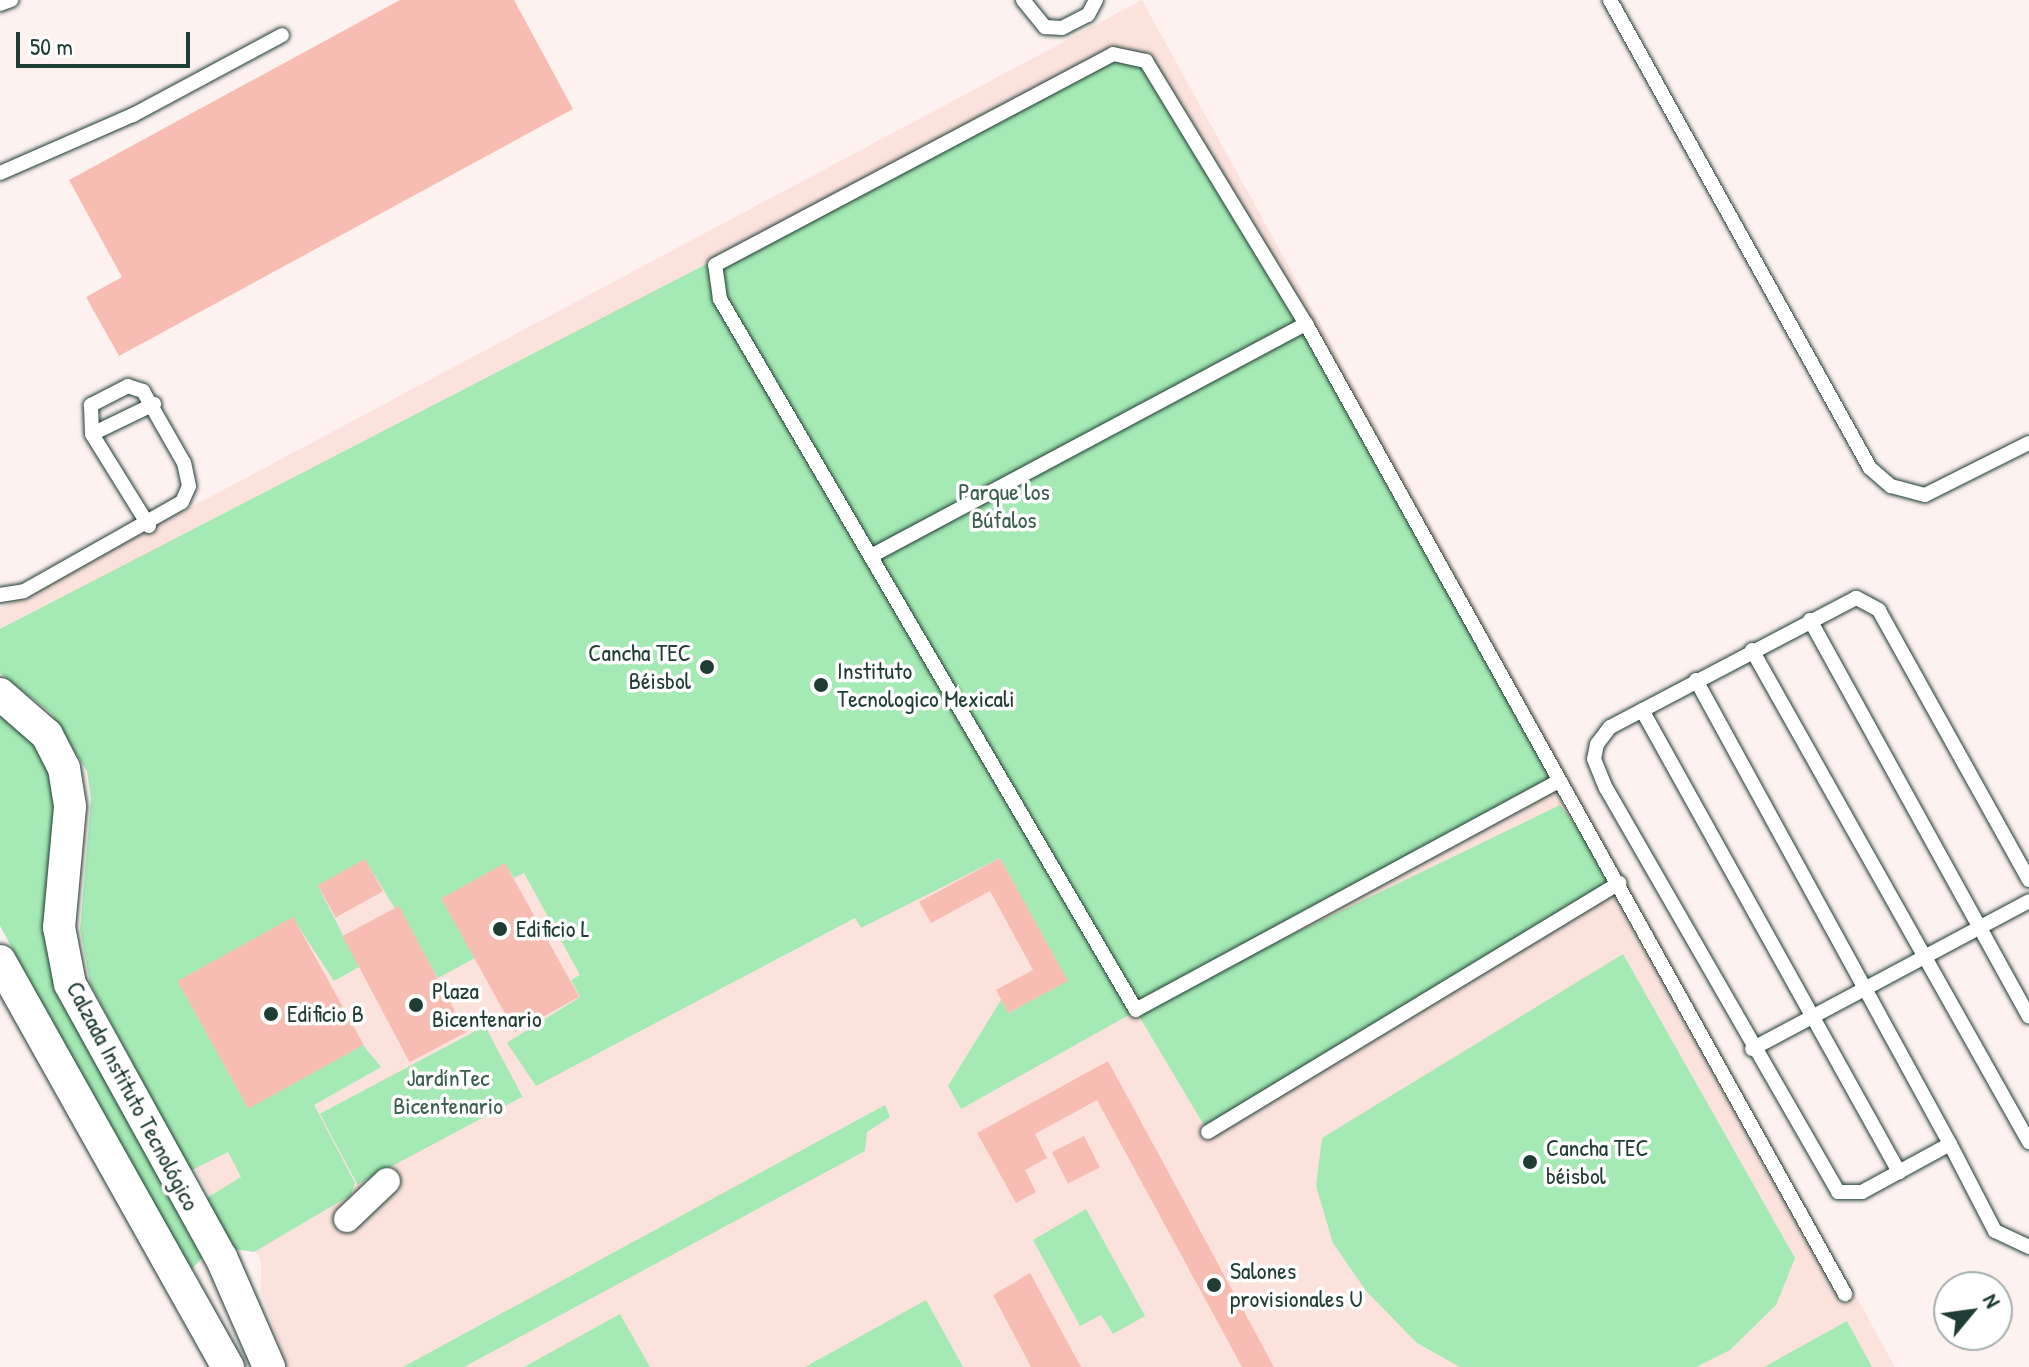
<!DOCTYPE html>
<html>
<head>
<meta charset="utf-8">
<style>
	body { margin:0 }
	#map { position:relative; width:2029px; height:1367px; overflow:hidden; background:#fef2f0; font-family:"Patrick Hand",sans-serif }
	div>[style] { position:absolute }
	.built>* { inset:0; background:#fce2dd }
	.green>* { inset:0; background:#a5e9b4; transform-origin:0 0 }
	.building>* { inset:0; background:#f8bdb2; transform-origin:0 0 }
	.roads { filter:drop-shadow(0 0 2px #1f3d34) drop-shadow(0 0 2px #1f3d34) }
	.service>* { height:14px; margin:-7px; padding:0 7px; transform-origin:7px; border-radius:7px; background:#fff }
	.minor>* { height:26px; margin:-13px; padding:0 13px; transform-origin:13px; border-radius:13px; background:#fff }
	.tertiary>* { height:32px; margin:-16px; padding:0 16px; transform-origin:16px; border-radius:16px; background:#fff }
	.dots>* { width:22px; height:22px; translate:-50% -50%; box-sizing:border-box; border:4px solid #fff; border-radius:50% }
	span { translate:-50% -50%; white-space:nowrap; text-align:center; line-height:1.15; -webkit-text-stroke:7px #fff; paint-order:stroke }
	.park-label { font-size:24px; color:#3a5f4e }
	.poi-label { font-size:24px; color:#1f3d34 }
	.right { translate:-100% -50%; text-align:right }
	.left { translate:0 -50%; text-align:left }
	.street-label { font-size:24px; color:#1f3d34 }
	.north { position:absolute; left:1933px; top:1271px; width:80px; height:80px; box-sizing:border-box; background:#fff; border:2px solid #a5b1ae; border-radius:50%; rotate:61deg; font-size:22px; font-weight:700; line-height:32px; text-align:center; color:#1f3d34 }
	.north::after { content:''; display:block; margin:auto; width:28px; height:36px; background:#1f3d34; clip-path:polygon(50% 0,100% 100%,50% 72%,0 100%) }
	.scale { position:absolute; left:16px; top:32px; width:174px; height:36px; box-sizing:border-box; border:4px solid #1f3d34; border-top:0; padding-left:10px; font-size:24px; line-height:28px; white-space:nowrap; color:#1f3d34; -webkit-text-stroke:6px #fff; paint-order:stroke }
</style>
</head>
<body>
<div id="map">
	<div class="built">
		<div style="clip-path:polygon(1142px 0,1895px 1367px,288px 1367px,261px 1292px,261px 1261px,253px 1247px,236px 1243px,100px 994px,109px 779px,0 652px,0 609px)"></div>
	</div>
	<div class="green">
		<div style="clip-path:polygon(1113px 54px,1155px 71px,1559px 781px,1159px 999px,1560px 805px,1619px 883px,1208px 1132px,1136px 1011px,961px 1109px,948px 1086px,1001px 1000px,1009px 1013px,1067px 980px,1000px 858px,861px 928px,855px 918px,536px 1086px,507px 1043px,580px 997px,571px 980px,580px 975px,524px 873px,514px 878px,505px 864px,475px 958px,438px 978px,365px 860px,318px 886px,359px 967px,334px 981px,293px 918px,178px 981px,248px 1108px,363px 1045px,381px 1067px,314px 1105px,355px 1183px,351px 1195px,254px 1252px,234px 1249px,205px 1199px,241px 1177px,228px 1152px,190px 1171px,90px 983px,80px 929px,91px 799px,87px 771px,51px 713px,0 673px,0 629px)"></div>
		<div style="clip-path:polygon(0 700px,47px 753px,60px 809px,46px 905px,204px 1256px,190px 1271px,0 926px)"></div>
		<div style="clip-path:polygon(1623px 954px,1795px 1258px,1776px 1305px,1730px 1350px,1696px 1367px,1460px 1367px,1417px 1343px,1366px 1291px,1333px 1243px,1316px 1186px,1322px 1138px)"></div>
		<div style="left:485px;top:1026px;width:80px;height:187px;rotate:62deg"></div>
		<div style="clip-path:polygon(885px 1105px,890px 1117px,867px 1132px,865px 1151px,464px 1367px,403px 1367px)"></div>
		<div style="clip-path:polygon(1086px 1209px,1145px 1316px,1113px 1334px,1101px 1315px,1080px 1326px,1033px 1240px)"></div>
		<div style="clip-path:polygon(926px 1300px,963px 1367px,805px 1367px)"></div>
		<div style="clip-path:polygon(620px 1314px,650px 1367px,524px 1367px)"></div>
		<div style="clip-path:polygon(1847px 1321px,1872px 1367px,1764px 1367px)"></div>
	</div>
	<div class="building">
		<div style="clip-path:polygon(400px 0,514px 0,573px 109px,119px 356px,86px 297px,122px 277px,69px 180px)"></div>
		<div style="clip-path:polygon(1000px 858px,1068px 981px,1008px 1013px,996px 990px,1033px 970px,990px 891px,931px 923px,919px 902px)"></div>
		<div style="left:365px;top:859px;width:37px;height:54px;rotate:61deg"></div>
		<div style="left:505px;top:863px;width:153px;height:73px;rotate:61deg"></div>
		<div style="left:399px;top:906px;width:143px;height:64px;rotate:62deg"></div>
		<div style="left:293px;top:917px;width:146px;height:132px;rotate:61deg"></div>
		<div style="clip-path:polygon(1108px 1061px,1274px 1367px,1242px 1367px,1097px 1100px,1035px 1134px,1047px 1158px,1025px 1170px,1036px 1192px,1016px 1203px,977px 1133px)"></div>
		<div style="left:1084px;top:1136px;width:35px;height:36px;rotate:63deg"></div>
		<div style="clip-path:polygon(1030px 1273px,1081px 1367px,1031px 1367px,993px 1295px)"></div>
	</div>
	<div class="roads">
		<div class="service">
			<div style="left:1023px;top:0;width:35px;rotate:51deg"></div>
			<div style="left:1045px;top:27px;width:17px;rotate:3deg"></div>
			<div style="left:1062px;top:28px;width:29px;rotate:-27deg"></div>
			<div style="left:1088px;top:15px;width:17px;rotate:-62deg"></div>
			<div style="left:1610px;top:0;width:535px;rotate:60.95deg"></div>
			<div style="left:1870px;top:468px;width:28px;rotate:41deg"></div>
			<div style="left:1891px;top:486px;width:35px;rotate:15deg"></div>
			<div style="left:1925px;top:495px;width:116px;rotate:-26.6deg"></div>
			<div style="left:0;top:4px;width:12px;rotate:-20deg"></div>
			<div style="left:0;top:173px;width:145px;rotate:-23.6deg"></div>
			<div style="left:133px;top:115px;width:169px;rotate:-28.2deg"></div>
			<div style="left:149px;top:526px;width:108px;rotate:-121.8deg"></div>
			<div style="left:92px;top:434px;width:69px;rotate:-25.8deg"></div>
			<div style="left:873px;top:555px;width:491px;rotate:-28.1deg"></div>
			<div style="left:0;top:595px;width:24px;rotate:-9deg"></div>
			<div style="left:24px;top:591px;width:181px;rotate:-29.4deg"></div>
			<div style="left:182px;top:502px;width:17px;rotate:-66deg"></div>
			<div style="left:189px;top:486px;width:24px;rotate:-102deg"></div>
			<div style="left:184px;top:463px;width:83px;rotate:-119.7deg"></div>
			<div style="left:143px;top:391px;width:16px;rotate:-162deg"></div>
			<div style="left:128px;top:386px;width:42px;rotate:152.8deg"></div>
			<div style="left:91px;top:405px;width:29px;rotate:88deg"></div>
			<div style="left:1810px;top:620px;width:453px;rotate:61.1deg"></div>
			<div style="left:1752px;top:650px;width:565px;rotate:60.62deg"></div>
			<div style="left:1696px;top:680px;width:529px;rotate:61.3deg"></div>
			<div style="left:1642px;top:710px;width:529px;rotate:60.91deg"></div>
			<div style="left:1559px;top:781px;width:481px;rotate:151.6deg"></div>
			<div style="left:1136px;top:1010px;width:824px;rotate:-120.33deg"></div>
			<div style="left:720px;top:299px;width:34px;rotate:-98deg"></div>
			<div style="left:715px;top:265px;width:450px;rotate:-27.9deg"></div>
			<div style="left:1113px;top:54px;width:34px;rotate:12deg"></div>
			<div style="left:1146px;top:61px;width:308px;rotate:58.7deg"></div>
			<div style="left:1306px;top:324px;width:1110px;rotate:60.94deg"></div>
			<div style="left:2029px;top:880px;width:309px;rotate:-119.1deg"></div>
			<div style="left:1879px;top:610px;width:26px;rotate:-152deg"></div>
			<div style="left:1856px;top:598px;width:278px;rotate:152.3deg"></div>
			<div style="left:1610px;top:727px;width:21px;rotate:127deg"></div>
			<div style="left:1597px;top:744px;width:15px;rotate:101deg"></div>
			<div style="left:1594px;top:759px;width:31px;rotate:68deg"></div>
			<div style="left:1606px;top:788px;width:466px;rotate:60.1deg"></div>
			<div style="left:1838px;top:1192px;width:24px"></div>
			<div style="left:1862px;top:1192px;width:100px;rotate:-28.6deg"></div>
			<div style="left:1950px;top:1144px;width:98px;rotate:62.7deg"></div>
			<div style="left:1995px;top:1231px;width:38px;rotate:25deg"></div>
			<div style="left:1752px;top:1049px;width:314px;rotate:-28.1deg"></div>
			<div style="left:1208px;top:1132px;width:481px;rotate:-31.2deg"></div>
		</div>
		<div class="minor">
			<div style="left:347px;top:1219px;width:55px;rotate:-43.5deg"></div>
		</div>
		<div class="tertiary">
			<div style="left:0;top:694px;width:62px;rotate:41.1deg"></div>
			<div style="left:47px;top:735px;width:37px;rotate:63deg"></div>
			<div style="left:64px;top:768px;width:39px;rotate:81deg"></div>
			<div style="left:70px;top:807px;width:121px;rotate:95.2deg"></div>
			<div style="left:59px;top:927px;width:58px;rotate:79.1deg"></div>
			<div style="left:70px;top:984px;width:312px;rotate:61.1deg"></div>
			<div style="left:221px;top:1257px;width:120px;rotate:66.4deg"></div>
			<div style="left:0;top:961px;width:466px;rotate:60.7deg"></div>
		</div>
	</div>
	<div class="dots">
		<div style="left:707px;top:667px;background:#1f3d34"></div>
		<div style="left:821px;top:685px;background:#1f3d34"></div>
		<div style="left:500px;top:929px;background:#1f3d34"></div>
		<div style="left:416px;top:1005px;background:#1f3d34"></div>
		<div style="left:271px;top:1014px;background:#1f3d34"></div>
		<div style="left:1530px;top:1162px;background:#1f3d34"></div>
		<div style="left:1214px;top:1285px;background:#1f3d34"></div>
	</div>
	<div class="park-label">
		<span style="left:1004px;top:506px">Parque los<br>Búfalos</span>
		<span style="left:448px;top:1092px">JardínTec<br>Bicentenario</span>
	</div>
	<div class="poi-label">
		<span class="right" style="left:691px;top:667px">Cancha TEC<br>Béisbol</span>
		<span class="left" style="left:837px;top:685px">Instituto<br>Tecnologico Mexicali</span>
		<span class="left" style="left:516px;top:929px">Edificio L</span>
		<span class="left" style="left:432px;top:1005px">Plaza<br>Bicentenario</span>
		<span class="left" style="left:287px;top:1014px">Edificio B</span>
		<span class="left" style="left:1546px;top:1162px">Cancha TEC<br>béisbol</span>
		<span class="left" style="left:1230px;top:1285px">Salones<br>provisionales U</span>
	</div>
	<div class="street-label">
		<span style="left:133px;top:1096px;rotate:62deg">Calzada Instituto Tecnológico</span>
	</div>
	<div class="north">N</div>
	<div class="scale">50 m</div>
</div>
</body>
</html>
